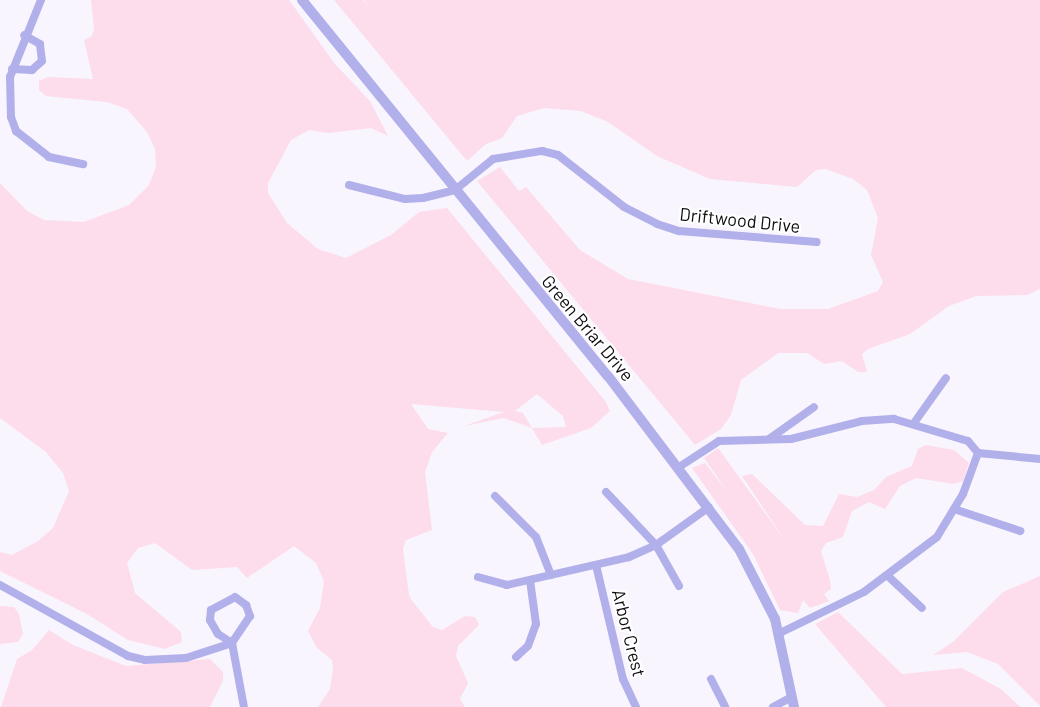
<!DOCTYPE html>
<html>
<head>
<meta charset="utf-8">
<style>
	body { margin:0 }
	#map { position:relative; width:1040px; height:707px; overflow:hidden; background:#f9f5fe; font-family:Barlow,sans-serif }
	div>[style] { position:absolute }
	.green>* { inset:0; background:#fddceb }
	.minor>* { height:8px; margin:-4px; padding:0 4px; transform-origin:4px; border-radius:4px; background:#b2b0ea }
	.tertiary>* { height:10px; margin:-5px; padding:0 5px; transform-origin:5px; border-radius:5px; background:#b2b0ea }
	span { translate:-50% -50%; white-space:nowrap; text-align:center; line-height:1.15; -webkit-text-stroke:4.5px #fff; paint-order:stroke }
	.street-label { font-size:18px; color:#0d0c0f }
</style>
</head>
<body>
<div id="map">
	<div class="green">
		<div style="clip-path:polygon(evenodd,91px 0,289px 0,335px 64px,370px 101px,388px 136px,371px 128px,328px 133px,309px 130px,291px 140px,268px 183px,268px 193px,287px 223px,318px 249px,346px 258px,391px 235px,419px 212px,447px 208px,606px 402px,610px 411px,591px 428px,542px 445px,532px 428px,504px 418px,464px 426px,504px 412px,411px 404px,428px 429px,448px 433px,432px 452px,425px 472px,432px 530px,406px 540px,403px 549px,408px 588px,410px 598px,433px 627px,442px 630px,465px 616px,475px 617px,479px 625px,458px 646px,456px 656px,468px 683px,460px 699px,465px 707px,318px 707px,330px 689px,333px 669px,332px 660px,317px 648px,308px 631px,320px 608px,324px 581px,316px 563px,294px 546px,247px 578px,237px 567px,192px 570px,155px 543px,138px 548px,127px 563px,135px 593px,181px 632px,182px 642px,165px 649px,128px 640px,87px 614px,0 571px,0 552px,12px 555px,38px 541px,53px 528px,69px 491px,63px 473px,46px 452px,0 418px,0 183px,27px 211px,44px 220px,84px 222px,129px 205px,149px 185px,156px 167px,155px 149px,147px 132px,127px 109px,107px 102px,46px 96px,39px 90px,39px 81px,48px 77px,93px 79px,84px 40px,92px 36px,94px 28px,91px 0,537px 394px,563px 416px,566px 427px,532px 428px,523px 413px,515px 411px,537px 394px)"></div>
		<div style="clip-path:polygon(334px 0,363px 0,370px 9px,364px 0,1040px 0,1040px 289px,1027px 295px,976px 296px,949px 306px,910px 334px,868px 349px,862px 354px,867px 372px,858px 372px,842px 361px,824px 364px,807px 353px,778px 353px,741px 380px,731px 415px,721px 429px,695px 445px,477px 181px,500px 167px,519px 191px,526px 187px,580px 250px,628px 279px,780px 309px,828px 309px,878px 291px,883px 282px,871px 255px,878px 218px,867px 190px,853px 179px,826px 169px,816px 170px,797px 187px,710px 179px,657px 156px,608px 122px,581px 111px,544px 108px,517px 116px,502px 138px,486px 144px,467px 161px)"></div>
		<div style="clip-path:polygon(926px 445px,954px 450px,969px 463px,963px 481px,954px 484px,916px 478px,900px 486px,885px 509px,869px 502px,852px 511px,843px 537px,826px 543px,821px 551px,830px 580px,831px 589px,824px 594px,829px 601px,810px 608px,803px 600px,798px 613px,780px 610px,753px 554px,692px 468px,705px 463px,729px 494px,704px 458px,718px 448px,786px 542px,742px 476px,752px 474px,805px 525px,823px 526px,839px 494px,857px 497px,874px 490px,886px 477px,912px 466px,918px 449px)"></div>
		<div style="clip-path:polygon(1040px 576px,1040px 706px,998px 664px,967px 652px,933px 655px,953px 642px,1003px 592px)"></div>
		<div style="clip-path:polygon(0 606px,14px 607px,19px 614px,23px 634px,18px 642px,0 644px)"></div>
		<div style="clip-path:polygon(838px 612px,902px 674px,962px 668px,1001px 689px,1020px 707px,886px 707px,815px 624px)"></div>
		<div style="clip-path:polygon(49px 630px,73px 645px,126px 666px,210px 659px,223px 672px,223px 681px,210px 707px,1px 707px,17px 659px,32px 650px)"></div>
	</div>
	<div class="minor">
		<div style="left:41px;top:0;width:83px;rotate:111.9deg"></div>
		<div style="left:10px;top:77px;width:40px;rotate:88.6deg"></div>
		<div style="left:11px;top:117px;width:15px;rotate:70deg"></div>
		<div style="left:16px;top:131px;width:42px;rotate:38.2deg"></div>
		<div style="left:49px;top:157px;width:35px;rotate:12deg"></div>
		<div style="left:12px;top:69px;width:20px;rotate:3deg"></div>
		<div style="left:32px;top:70px;width:13px;rotate:-42deg"></div>
		<div style="left:42px;top:61px;width:17px;rotate:-97deg"></div>
		<div style="left:40px;top:44px;width:18px;rotate:-151deg"></div>
		<div style="left:349px;top:185px;width:58px;rotate:14deg"></div>
		<div style="left:405px;top:199px;width:18px;rotate:-3deg"></div>
		<div style="left:423px;top:198px;width:33px;rotate:-14deg"></div>
		<div style="left:455px;top:190px;width:49px;rotate:-39.2deg"></div>
		<div style="left:493px;top:159px;width:50px;rotate:-9.3deg"></div>
		<div style="left:542px;top:151px;width:16px;rotate:14deg"></div>
		<div style="left:558px;top:155px;width:84px;rotate:38.2deg"></div>
		<div style="left:624px;top:207px;width:37px;rotate:27deg"></div>
		<div style="left:657px;top:224px;width:23px;rotate:18deg"></div>
		<div style="left:679px;top:231px;width:138px;rotate:4.6deg"></div>
		<div style="left:914px;top:423px;width:55px;rotate:-54.6deg"></div>
		<div style="left:769px;top:439px;width:55px;rotate:-35.4deg"></div>
		<div style="left:978px;top:453px;width:62px;rotate:5.5deg"></div>
		<div style="left:679px;top:467px;width:48px;rotate:-33deg"></div>
		<div style="left:719px;top:441px;width:72px;rotate:-1.6deg"></div>
		<div style="left:791px;top:439px;width:73px;rotate:-14.2deg"></div>
		<div style="left:862px;top:421px;width:32px;rotate:-4deg"></div>
		<div style="left:894px;top:419px;width:77px;rotate:16.6deg"></div>
		<div style="left:968px;top:441px;width:16px;rotate:50deg"></div>
		<div style="left:978px;top:453px;width:44px;rotate:110.1deg"></div>
		<div style="left:963px;top:494px;width:50px;rotate:121.2deg"></div>
		<div style="left:937px;top:537px;width:91px;rotate:143deg"></div>
		<div style="left:864px;top:592px;width:93px;rotate:154deg"></div>
		<div style="left:606px;top:492px;width:73px;rotate:46.7deg"></div>
		<div style="left:656px;top:545px;width:47px;rotate:60.7deg"></div>
		<div style="left:495px;top:496px;width:58px;rotate:45deg"></div>
		<div style="left:536px;top:537px;width:41px;rotate:68.5deg"></div>
		<div style="left:954px;top:509px;width:70px;rotate:18.4deg"></div>
		<div style="left:596px;top:565px;width:117px;rotate:76.7deg"></div>
		<div style="left:623px;top:679px;width:31px;rotate:65deg"></div>
		<div style="left:478px;top:577px;width:30px;rotate:15deg"></div>
		<div style="left:507px;top:585px;width:125px;rotate:-12.9deg"></div>
		<div style="left:629px;top:557px;width:30px;rotate:-24deg"></div>
		<div style="left:656px;top:545px;width:65px;rotate:-35.6deg"></div>
		<div style="left:889px;top:577px;width:45px;rotate:43.2deg"></div>
		<div style="left:0;top:585px;width:146px;rotate:29deg"></div>
		<div style="left:128px;top:656px;width:17px;rotate:13deg"></div>
		<div style="left:145px;top:660px;width:41px;rotate:-2.8deg"></div>
		<div style="left:186px;top:658px;width:48px;rotate:-18.1deg"></div>
		<div style="left:232px;top:643px;width:65px;rotate:79.4deg"></div>
		<div style="left:235px;top:597px;width:14px;rotate:36deg"></div>
		<div style="left:246px;top:605px;width:12px;rotate:70deg"></div>
		<div style="left:250px;top:616px;width:32px;rotate:124deg"></div>
		<div style="left:232px;top:643px;width:17px;rotate:-147deg"></div>
		<div style="left:218px;top:634px;width:16px;rotate:-120deg"></div>
		<div style="left:210px;top:620px;width:10px;rotate:-84deg"></div>
		<div style="left:211px;top:610px;width:27px;rotate:-28deg"></div>
		<div style="left:516px;top:657px;width:16px;rotate:-43deg"></div>
		<div style="left:528px;top:646px;width:23px;rotate:-70deg"></div>
		<div style="left:536px;top:624px;width:44px;rotate:-97.8deg"></div>
		<div style="left:711px;top:679px;width:31px;rotate:63deg"></div>
		<div style="left:773px;top:707px;width:21px;rotate:-28deg"></div>
	</div>
	<div class="tertiary">
		<div style="left:302px;top:0;width:485px;rotate:50.9deg"></div>
		<div style="left:608px;top:376px;width:217px;rotate:52.9deg"></div>
		<div style="left:739px;top:549px;width:79px;rotate:62.8deg"></div>
		<div style="left:775px;top:619px;width:90px;rotate:77.8deg"></div>
	</div>
	<div class="street-label">
		<span style="left:740px;top:220px;rotate:6deg">Driftwood Drive</span>
		<span style="left:588px;top:328px;rotate:50deg">Green Briar Drive</span>
		<span style="left:629px;top:633px;rotate:76deg">Arbor Crest</span>
	</div>
</div>
</body>
</html>
